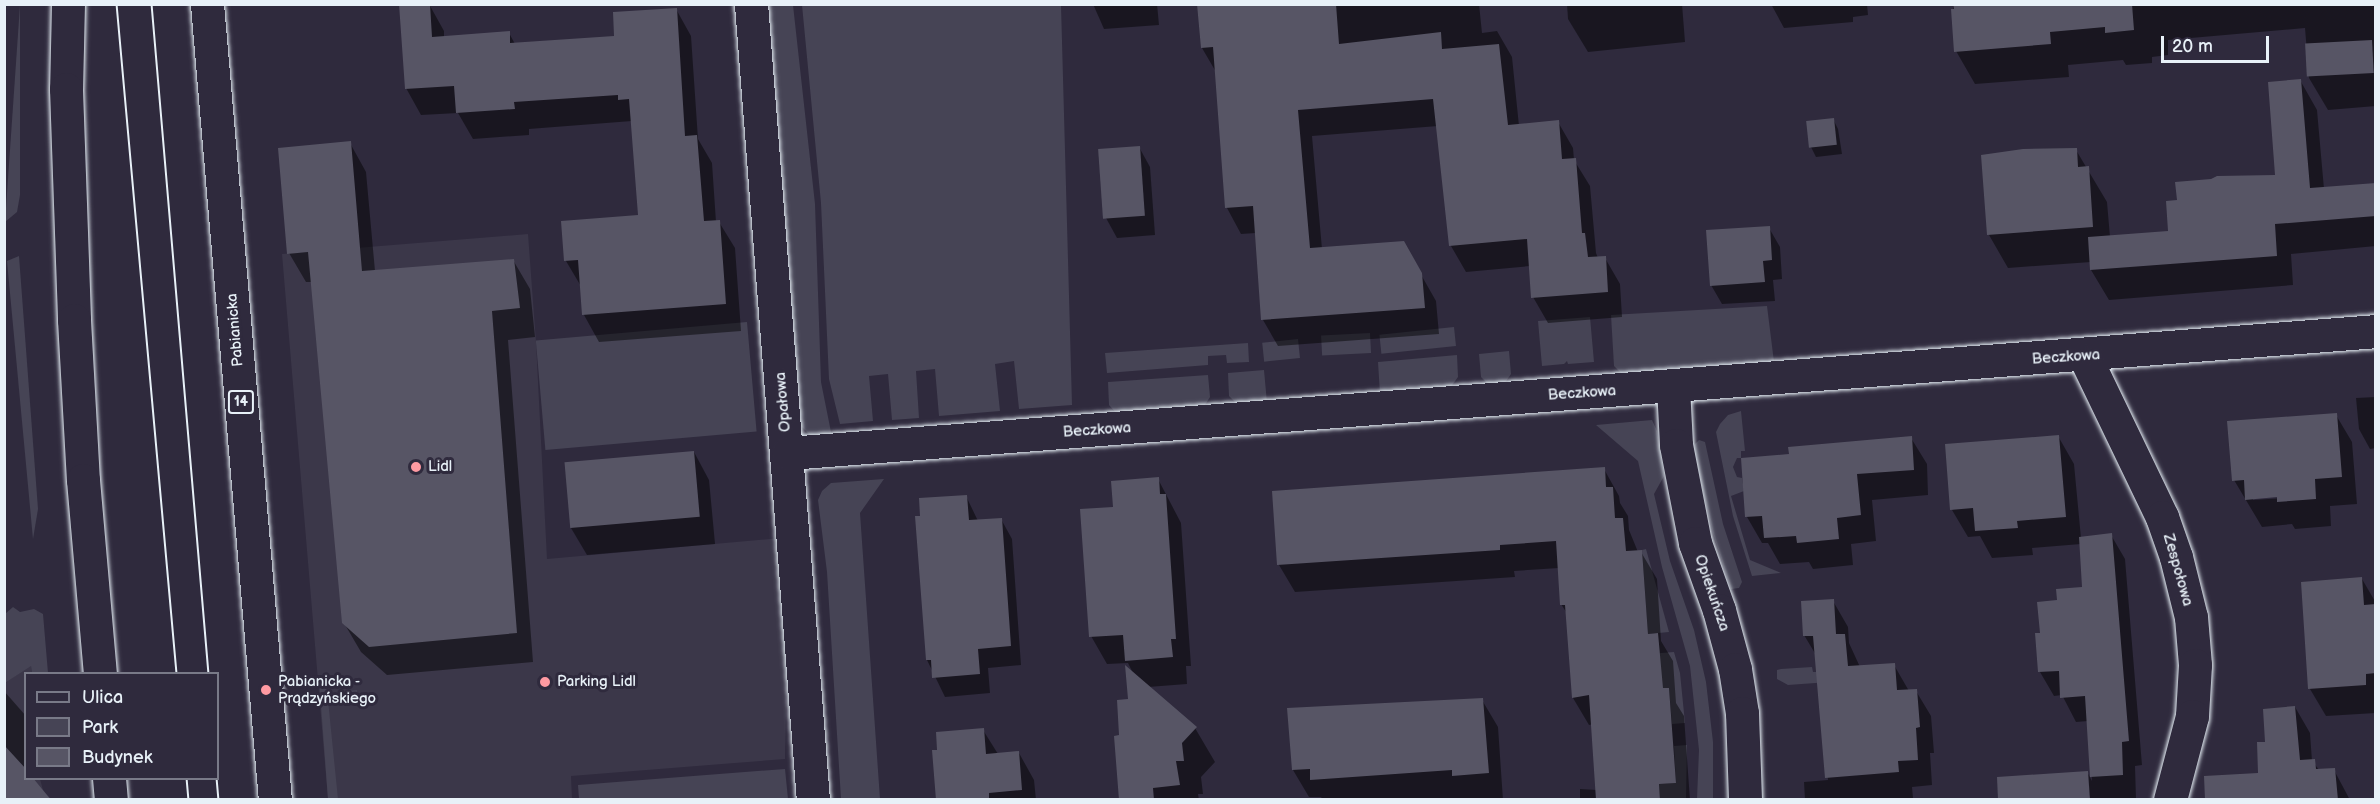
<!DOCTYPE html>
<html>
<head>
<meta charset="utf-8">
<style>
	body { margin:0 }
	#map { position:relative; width:2380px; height:804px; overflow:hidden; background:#2f2a3d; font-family:"Balsamiq Sans",sans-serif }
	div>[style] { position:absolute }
	.built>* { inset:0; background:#3b3749 }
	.green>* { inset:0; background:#464455; transform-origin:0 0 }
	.shadow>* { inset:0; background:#0007 }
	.building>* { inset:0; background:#575565; transform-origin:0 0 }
	.roads { filter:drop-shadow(0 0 2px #e8f1f8) drop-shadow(0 0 2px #e8f1f8) }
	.minor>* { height:33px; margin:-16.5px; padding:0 16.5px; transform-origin:16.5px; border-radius:16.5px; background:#2f2a3d }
	.major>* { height:33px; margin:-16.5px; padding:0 16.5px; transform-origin:16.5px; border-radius:16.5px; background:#2f2a3d }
	.tram>* { height:1.5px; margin:-0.75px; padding:0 0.75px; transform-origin:0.75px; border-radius:0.75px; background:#e8f1f8 }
	.dots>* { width:16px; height:16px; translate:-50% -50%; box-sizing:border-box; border:3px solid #2f2a3d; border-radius:50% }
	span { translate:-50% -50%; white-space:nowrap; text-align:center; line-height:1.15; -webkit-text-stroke:6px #2f2a3d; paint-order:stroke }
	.shield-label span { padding:2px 4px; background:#2f2a3d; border:2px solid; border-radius:4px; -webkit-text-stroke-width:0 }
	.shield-label { font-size:14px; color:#e8f1f8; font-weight:700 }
	.street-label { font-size:15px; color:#e8f1f8 }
	.poi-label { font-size:15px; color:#e8f1f8 }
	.left { translate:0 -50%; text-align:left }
	.frame { position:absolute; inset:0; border:6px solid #e8f1f8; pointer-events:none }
	.legend { position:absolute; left:24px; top:672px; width:195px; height:108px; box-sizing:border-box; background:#2f2a3d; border:2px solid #797a88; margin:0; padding:8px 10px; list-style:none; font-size:18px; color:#e8f1f8 }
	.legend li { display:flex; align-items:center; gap:12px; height:30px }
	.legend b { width:30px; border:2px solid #797a88 }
	.scale { position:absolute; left:2161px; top:36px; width:108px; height:27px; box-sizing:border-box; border:3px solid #e8f1f8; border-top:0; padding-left:8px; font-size:18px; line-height:21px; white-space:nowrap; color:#e8f1f8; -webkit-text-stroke:4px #2f2a3d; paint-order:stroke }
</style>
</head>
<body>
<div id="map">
	<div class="built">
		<div style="clip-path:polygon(528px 234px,536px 342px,547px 559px,781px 538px,787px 653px,785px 759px,571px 776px,572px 799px,328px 799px,282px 254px)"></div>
		<div style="clip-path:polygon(31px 665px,32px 673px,26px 674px,26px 778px,40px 779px,43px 790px,51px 799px,5px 800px,5px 683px)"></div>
	</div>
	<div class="green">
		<div style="clip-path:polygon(20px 5px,20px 195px,17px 212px,5px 222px)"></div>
		<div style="clip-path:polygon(769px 5px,793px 5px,815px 204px,821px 382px,832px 437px,811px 436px,799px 424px,772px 115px)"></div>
		<div style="clip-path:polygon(802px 5px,1061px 5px,1072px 405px,1019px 409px,1014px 361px,995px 364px,1000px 411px,939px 416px,935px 369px,916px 371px,919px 418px,892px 420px,888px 374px,869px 376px,873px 421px,840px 424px,829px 379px,821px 203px)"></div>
		<div style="clip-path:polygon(19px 256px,38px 509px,33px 539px,7px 261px)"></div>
		<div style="clip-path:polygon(1767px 306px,1774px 362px,1622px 374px,1614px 366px,1611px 315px)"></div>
		<div style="clip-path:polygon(1590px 317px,1594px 362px,1568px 364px,1567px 361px,1564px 364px,1542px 366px,1538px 321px)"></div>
		<div style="left:747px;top:322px;width:110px;height:212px;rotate:85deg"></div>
		<div style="left:1454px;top:327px;width:19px;height:75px;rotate:84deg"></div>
		<div style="left:1370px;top:333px;width:20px;height:49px;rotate:87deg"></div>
		<div style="left:1298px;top:339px;width:19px;height:36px;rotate:84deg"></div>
		<div style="clip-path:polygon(1248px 343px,1249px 362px,1227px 363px,1226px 355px,1208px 356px,1208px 365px,1107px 373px,1105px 353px)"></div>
		<div style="clip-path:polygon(1509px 351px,1511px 374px,1504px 384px,1489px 385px,1481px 377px,1479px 354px)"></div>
		<div style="clip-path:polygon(1457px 355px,1458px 377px,1450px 388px,1380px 394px,1378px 362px)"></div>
		<div style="clip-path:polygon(1264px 370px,1267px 403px,1238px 405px,1229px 396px,1228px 373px)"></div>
		<div style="clip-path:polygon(1208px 375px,1210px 397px,1203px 408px,1118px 415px,1109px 405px,1108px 382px)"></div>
		<div style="clip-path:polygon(1741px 411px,1745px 451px,1741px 451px,1741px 458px,1737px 458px,1733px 467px,1737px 477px,1742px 478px,1744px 491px,1731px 496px,1750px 560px,1781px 573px,1752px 576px,1733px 516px,1716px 432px,1720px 424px,1728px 415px)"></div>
		<div style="clip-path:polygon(1652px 420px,1657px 431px,1664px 476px,1654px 494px,1670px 561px,1694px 630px,1706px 682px,1713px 742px,1713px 799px,1697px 799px,1699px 750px,1690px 666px,1662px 567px,1638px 461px,1596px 425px)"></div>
		<div style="clip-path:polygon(1699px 440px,1705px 442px,1723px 524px,1742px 582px,1739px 588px,1731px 589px,1713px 533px,1694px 451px,1694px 445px)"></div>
		<div style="clip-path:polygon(884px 479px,860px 513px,880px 799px,841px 799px,827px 572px,818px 500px,822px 491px,831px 483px)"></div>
		<div style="clip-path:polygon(1646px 549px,1669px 632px,1648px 634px,1642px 550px)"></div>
		<div style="clip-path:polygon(13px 607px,20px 612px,34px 609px,43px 614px,48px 673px,32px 673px,31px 666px,5px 683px,5px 614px)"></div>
		<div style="clip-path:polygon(1674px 652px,1680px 673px,1685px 723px,1672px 724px,1669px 688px,1652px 689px,1649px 654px)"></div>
		<div style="clip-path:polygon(1812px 667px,1813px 672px,1828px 672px,1829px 682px,1788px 685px,1777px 679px,1777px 670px,1781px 669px)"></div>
		<div style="clip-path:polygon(326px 677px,327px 693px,357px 690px,357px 696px,328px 700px,338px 799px,328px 799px,319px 678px)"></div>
		<div style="clip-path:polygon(1687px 745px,1686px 799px,1660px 799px,1659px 784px,1676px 783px,1674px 746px)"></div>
		<div style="clip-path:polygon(785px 769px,788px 799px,579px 799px,578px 785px)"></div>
	</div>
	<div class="shadow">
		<div style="clip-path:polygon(429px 4px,444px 31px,444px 37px,509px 33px,515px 44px,616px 37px,676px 9px,691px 36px,698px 139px,712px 163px,716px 222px,719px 222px,735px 248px,741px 331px,599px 342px,584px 315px,582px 288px,566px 261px,563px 222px,640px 217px,632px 121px,529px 129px,529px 135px,473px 139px,458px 113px,421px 115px,406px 88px)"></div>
		<div style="clip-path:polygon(1093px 4px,1157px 4px,1159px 25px,1104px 29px)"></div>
		<div style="clip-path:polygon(1273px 4px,1479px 4px,1482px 33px,1497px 31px,1512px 57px,1519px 126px,1558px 122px,1573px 148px,1574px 160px,1590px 186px,1596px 253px,1598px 258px,1605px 258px,1620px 284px,1622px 317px,1548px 323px,1533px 297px,1530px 266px,1466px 272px,1451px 246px,1438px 126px,1312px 136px,1322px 249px,1403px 243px,1436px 301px,1439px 334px,1278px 346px,1263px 320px,1256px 233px,1241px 234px,1227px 208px,1216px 72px,1202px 48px,1199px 6px)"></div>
		<div style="clip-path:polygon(1567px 4px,1682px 4px,1685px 42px,1588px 52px,1568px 19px)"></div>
		<div style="clip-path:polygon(1771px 4px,1867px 4px,1868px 15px,1853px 17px,1853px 22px,1784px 28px)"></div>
		<div style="clip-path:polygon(1953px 4px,2376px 4px,2376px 106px,2328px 110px,2309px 78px,2305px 28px,2168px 40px,2168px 55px,2152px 57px,2152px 63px,2126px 65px,2123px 60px,2068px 65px,2069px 77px,1975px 84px,1956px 51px)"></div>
		<div style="clip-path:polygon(2300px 80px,2317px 110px,2324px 189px,2376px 184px,2376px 246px,2291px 254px,2293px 285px,2109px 300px,2091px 270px,2091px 262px,2008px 268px,1989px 235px,2076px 150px,2107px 202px,2110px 237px,2170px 232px,2277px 176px)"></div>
		<div style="clip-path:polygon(1833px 119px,1838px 129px,1842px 154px,1816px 157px,1811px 147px)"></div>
		<div style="clip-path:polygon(350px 143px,366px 172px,375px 271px,513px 260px,530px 289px,535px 337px,508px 340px,533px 662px,387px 675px,361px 652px,344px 623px,312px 282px,306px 282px,289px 253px)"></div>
		<div style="clip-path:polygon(1139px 147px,1150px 167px,1155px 235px,1117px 238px,1106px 218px)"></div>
		<div style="clip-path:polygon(1769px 228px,1780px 247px,1782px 279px,1773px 280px,1775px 301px,1722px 304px,1711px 285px)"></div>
		<div style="clip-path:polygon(2376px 397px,2376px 448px,2370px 449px,2359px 429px,2356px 398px)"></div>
		<div style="clip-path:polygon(evenodd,2336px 415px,2352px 442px,2357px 504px,2330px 506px,2331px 526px,2295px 529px,2292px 524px,2262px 527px,2234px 480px,2336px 415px,2284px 495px,2284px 498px,2253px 500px,2253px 497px,2284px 495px)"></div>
		<div style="clip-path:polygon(2058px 436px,2074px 464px,2081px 538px,2111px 535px,2125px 559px,2142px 765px,2135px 766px,2136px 799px,2006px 800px,2087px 772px,2092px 781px,2088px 721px,2076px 722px,2062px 695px,2054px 696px,2040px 672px,2042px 634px,2058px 601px,2084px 588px,2081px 544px,2032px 548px,2033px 555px,1992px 558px,1980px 536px,1968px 537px,1952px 510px)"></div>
		<div style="clip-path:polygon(1911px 438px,1927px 464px,1928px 495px,1872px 500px,1876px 541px,1851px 544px,1853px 565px,1813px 569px,1809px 562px,1780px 564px,1768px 543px,1762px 543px,1747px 517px,1791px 455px)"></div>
		<div style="clip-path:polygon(694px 452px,709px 480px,715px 544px,587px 555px,571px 528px)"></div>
		<div style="clip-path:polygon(1604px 469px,1619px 496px,1620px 503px,1628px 516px,1629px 530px,1638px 552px,1641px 552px,1657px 579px,1661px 641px,1673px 661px,1676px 703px,1684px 716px,1690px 800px,1580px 800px,1580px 789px,1597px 790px,1593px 724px,1589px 725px,1573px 698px,1568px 615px,1561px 604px,1559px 568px,1514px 571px,1515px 577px,1295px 592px,1279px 565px,1274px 492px)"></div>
		<div style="clip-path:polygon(1158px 479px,1181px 523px,1191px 666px,1186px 666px,1187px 684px,1148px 687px,1195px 728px,1215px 762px,1201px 777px,1203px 794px,1198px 794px,1199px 800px,1121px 800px,1121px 737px,1134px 675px,1128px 663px,1107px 664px,1091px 636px,1115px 508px)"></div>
		<div style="clip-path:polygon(966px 496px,978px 521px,1001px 519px,1012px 539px,1021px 665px,988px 668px,990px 693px,945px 697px,927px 660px)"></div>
		<div style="clip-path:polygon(2362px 579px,2376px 603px,2376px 713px,2326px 716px,2310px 689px)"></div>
		<div style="clip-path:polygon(1833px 601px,1848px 627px,1849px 643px,1860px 667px,1894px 665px,1909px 691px,1916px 691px,1931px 716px,1934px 753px,1930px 753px,1932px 785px,1912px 787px,1913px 798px,1805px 800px,1804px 782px,1828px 780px,1816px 655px,1804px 635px)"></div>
		<div style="clip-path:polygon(4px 691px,26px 716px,26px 778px,4px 800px)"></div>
		<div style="clip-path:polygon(1482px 700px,1498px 727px,1503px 800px,1323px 800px,1321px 797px,1309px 797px,1293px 770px,1289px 710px)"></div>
		<div style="clip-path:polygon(2295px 707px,2310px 733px,2312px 761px,2320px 771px,2334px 770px,2350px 800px,2258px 800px,2267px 743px)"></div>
		<div style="clip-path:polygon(983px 730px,998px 754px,1019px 753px,1034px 780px,1036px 800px,937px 800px)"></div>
	</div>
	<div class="building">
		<div style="clip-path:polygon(399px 4px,430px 4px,432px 37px,510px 31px,510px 43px,614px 36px,613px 12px,677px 8px,685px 136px,697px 135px,704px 221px,720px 220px,726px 304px,582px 315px,578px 260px,564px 261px,561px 221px,638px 215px,629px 99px,618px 100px,618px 95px,514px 102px,515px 109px,456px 113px,454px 86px,405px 89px)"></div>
		<div style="clip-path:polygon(1197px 4px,1336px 4px,1339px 44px,1441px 32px,1442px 49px,1499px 44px,1508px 125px,1559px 120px,1562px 159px,1576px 158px,1582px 233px,1585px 233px,1588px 257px,1606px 256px,1608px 292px,1531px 298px,1527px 239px,1449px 246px,1433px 99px,1298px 110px,1310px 248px,1404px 241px,1422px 273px,1425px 308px,1261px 320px,1253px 206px,1225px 208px,1213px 47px,1201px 48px)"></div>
		<div style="clip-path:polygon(1953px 4px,2132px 4px,2134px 30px,2105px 33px,2105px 27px,2050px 32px,2051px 44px,1954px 52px,1951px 9px,1954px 9px)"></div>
		<div style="left:2372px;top:40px;width:33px;height:67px;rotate:87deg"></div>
		<div style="clip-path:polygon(2301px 79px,2310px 188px,2376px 183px,2376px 216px,2275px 224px,2277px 256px,2090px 270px,2088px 237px,2168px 231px,2166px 201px,2177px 200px,2175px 182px,2211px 179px,2217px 176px,2275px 175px,2268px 82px)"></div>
		<div style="left:1834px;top:118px;width:27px;height:28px;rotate:84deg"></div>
		<div style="clip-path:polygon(351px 141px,362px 271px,514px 259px,520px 308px,492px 311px,517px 633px,369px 647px,342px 623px,308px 252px,287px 254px,278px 148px)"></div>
		<div style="left:1140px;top:146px;width:70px;height:42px;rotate:86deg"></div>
		<div style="clip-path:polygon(2077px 148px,2078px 167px,2089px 166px,2093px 227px,1987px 235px,1981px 155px,2023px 149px)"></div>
		<div style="clip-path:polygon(1770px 226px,1772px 260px,1763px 261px,1765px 282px,1710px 286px,1706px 230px)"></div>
		<div style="clip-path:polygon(2337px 413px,2342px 477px,2315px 479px,2316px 499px,2277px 502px,2277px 497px,2245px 500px,2244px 480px,2232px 481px,2227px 421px)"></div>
		<div style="clip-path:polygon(2059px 435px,2066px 517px,2017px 521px,2018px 528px,1975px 531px,1973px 508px,1950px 510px,1945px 444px)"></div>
		<div style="clip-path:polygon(1912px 436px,1914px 470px,1857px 474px,1861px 515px,1837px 518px,1839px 539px,1797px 543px,1796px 536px,1764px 538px,1762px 516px,1745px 517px,1741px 458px,1789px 454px,1788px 447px)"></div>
		<div style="left:694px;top:451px;width:66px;height:130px;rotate:85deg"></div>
		<div style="clip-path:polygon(1605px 467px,1606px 487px,1613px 487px,1615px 518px,1623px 518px,1626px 551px,1642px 550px,1648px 634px,1658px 633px,1663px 688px,1669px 688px,1676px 783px,1659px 784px,1660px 800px,1596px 800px,1589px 695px,1572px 698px,1565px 605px,1560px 605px,1556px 541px,1500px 545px,1500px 550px,1277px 565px,1272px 491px)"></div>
		<div style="clip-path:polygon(1159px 477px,1160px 494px,1166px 494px,1176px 639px,1171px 639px,1173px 657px,1125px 661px,1123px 635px,1089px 637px,1080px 509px,1113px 507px,1111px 481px)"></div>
		<div style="clip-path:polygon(967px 495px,969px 520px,1002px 518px,1011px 646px,978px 649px,980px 674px,932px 678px,931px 660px,926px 660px,915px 516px,920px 516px,919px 498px)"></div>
		<div style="clip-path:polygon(2112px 533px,2129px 741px,2122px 742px,2123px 775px,2090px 777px,2085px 696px,2060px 698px,2059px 671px,2038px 672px,2035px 633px,2040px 633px,2037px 602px,2057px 600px,2056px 589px,2082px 587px,2079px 537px)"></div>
		<div style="clip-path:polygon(2362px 577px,2364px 605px,2376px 604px,2376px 673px,2366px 674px,2366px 685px,2308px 689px,2301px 582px)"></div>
		<div style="clip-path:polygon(1834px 599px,1836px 634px,1845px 634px,1848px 666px,1895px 663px,1897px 690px,1917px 689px,1920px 727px,1916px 728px,1918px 760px,1898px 761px,1899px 772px,1825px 778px,1813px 636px,1803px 636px,1801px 601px)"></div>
		<div style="clip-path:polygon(1125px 665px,1197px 727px,1182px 743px,1184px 761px,1176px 761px,1180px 785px,1153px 788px,1154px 800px,1119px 800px,1114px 736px,1119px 735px,1117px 700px,1128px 699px)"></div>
		<div style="clip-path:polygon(1483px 698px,1489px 773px,1452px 776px,1452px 770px,1310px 780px,1310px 769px,1292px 770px,1287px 708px)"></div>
		<div style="clip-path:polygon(2295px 706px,2300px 760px,2315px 759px,2316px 769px,2335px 768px,2338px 800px,2205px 800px,2204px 776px,2258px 773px,2257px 742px,2265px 742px,2263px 709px)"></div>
		<div style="clip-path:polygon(984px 728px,986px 754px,1019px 751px,1022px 790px,989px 793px,989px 800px,936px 800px,932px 750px,937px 750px,936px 732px)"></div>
		<div style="clip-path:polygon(4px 745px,26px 769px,26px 778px,33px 778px,51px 800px,4px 800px)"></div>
		<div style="clip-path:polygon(2088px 771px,2090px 800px,1998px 800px,1997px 777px)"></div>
	</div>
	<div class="roads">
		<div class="minor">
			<div style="left:751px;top:4px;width:798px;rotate:85.55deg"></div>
			<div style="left:2084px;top:355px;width:180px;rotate:64.3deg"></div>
			<div style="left:2162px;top:517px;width:42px;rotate:70.7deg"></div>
			<div style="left:2176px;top:557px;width:62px;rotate:76deg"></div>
			<div style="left:2191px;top:617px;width:48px;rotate:85.2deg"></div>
			<div style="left:2195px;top:665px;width:51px;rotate:93.4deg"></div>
			<div style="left:2192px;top:716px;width:87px;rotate:104.7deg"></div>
			<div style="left:1673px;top:387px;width:58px;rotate:87deg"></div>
			<div style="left:1676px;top:445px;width:100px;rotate:79deg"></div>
			<div style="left:1695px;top:543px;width:71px;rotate:70.3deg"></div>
			<div style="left:1719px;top:610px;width:61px;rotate:74.8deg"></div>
			<div style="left:1735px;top:669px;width:45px;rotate:81deg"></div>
			<div style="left:1742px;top:713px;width:87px;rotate:88deg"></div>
			<div style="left:788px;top:453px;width:1593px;rotate:-4.39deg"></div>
		</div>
		<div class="major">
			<div style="left:68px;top:4px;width:85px;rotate:91.3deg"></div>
			<div style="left:66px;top:89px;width:231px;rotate:88deg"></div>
			<div style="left:74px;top:320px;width:160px;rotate:86.8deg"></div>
			<div style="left:83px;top:480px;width:195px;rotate:85deg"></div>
			<div style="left:207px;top:4px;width:799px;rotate:85.12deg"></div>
			<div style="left:109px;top:778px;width:22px;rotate:85deg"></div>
		</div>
	</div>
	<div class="tram">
		<div style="left:117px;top:4px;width:673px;rotate:84.88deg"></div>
		<div style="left:152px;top:4px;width:672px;rotate:85.14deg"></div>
		<div style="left:187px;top:778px;width:22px;rotate:85deg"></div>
		<div style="left:217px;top:778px;width:22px;rotate:85deg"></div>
	</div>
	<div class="dots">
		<div style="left:416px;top:467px;background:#ff9aa2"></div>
		<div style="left:545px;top:682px;background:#ff9aa2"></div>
		<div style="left:266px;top:690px;background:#ff9aa2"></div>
	</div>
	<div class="shield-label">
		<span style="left:241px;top:402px">14</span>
	</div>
	<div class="street-label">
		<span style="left:235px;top:330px;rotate:-95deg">Pabianicka</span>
		<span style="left:2066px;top:357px;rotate:-4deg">Beczkowa</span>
		<span style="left:1582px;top:393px;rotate:-4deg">Beczkowa</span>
		<span style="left:783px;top:402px;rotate:-95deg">Opałowa</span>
		<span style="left:1097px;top:430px;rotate:-4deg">Beczkowa</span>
		<span style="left:2178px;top:570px;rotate:74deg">Zespołowa</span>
		<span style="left:1712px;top:593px;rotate:71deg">Opiekuńcza</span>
	</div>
	<div class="poi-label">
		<span class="left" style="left:428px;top:467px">Lidl</span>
		<span class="left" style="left:278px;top:690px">Pabianicka -<br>Prądzyńskiego</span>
		<span class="left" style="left:557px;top:682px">Parking Lidl</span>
	</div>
	<div class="frame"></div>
	<ul class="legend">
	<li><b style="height:8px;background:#2f2a3d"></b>Ulica</li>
	<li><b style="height:16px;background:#464455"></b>Park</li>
	<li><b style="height:16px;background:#575565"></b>Budynek</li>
	</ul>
	<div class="scale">20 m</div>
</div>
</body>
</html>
